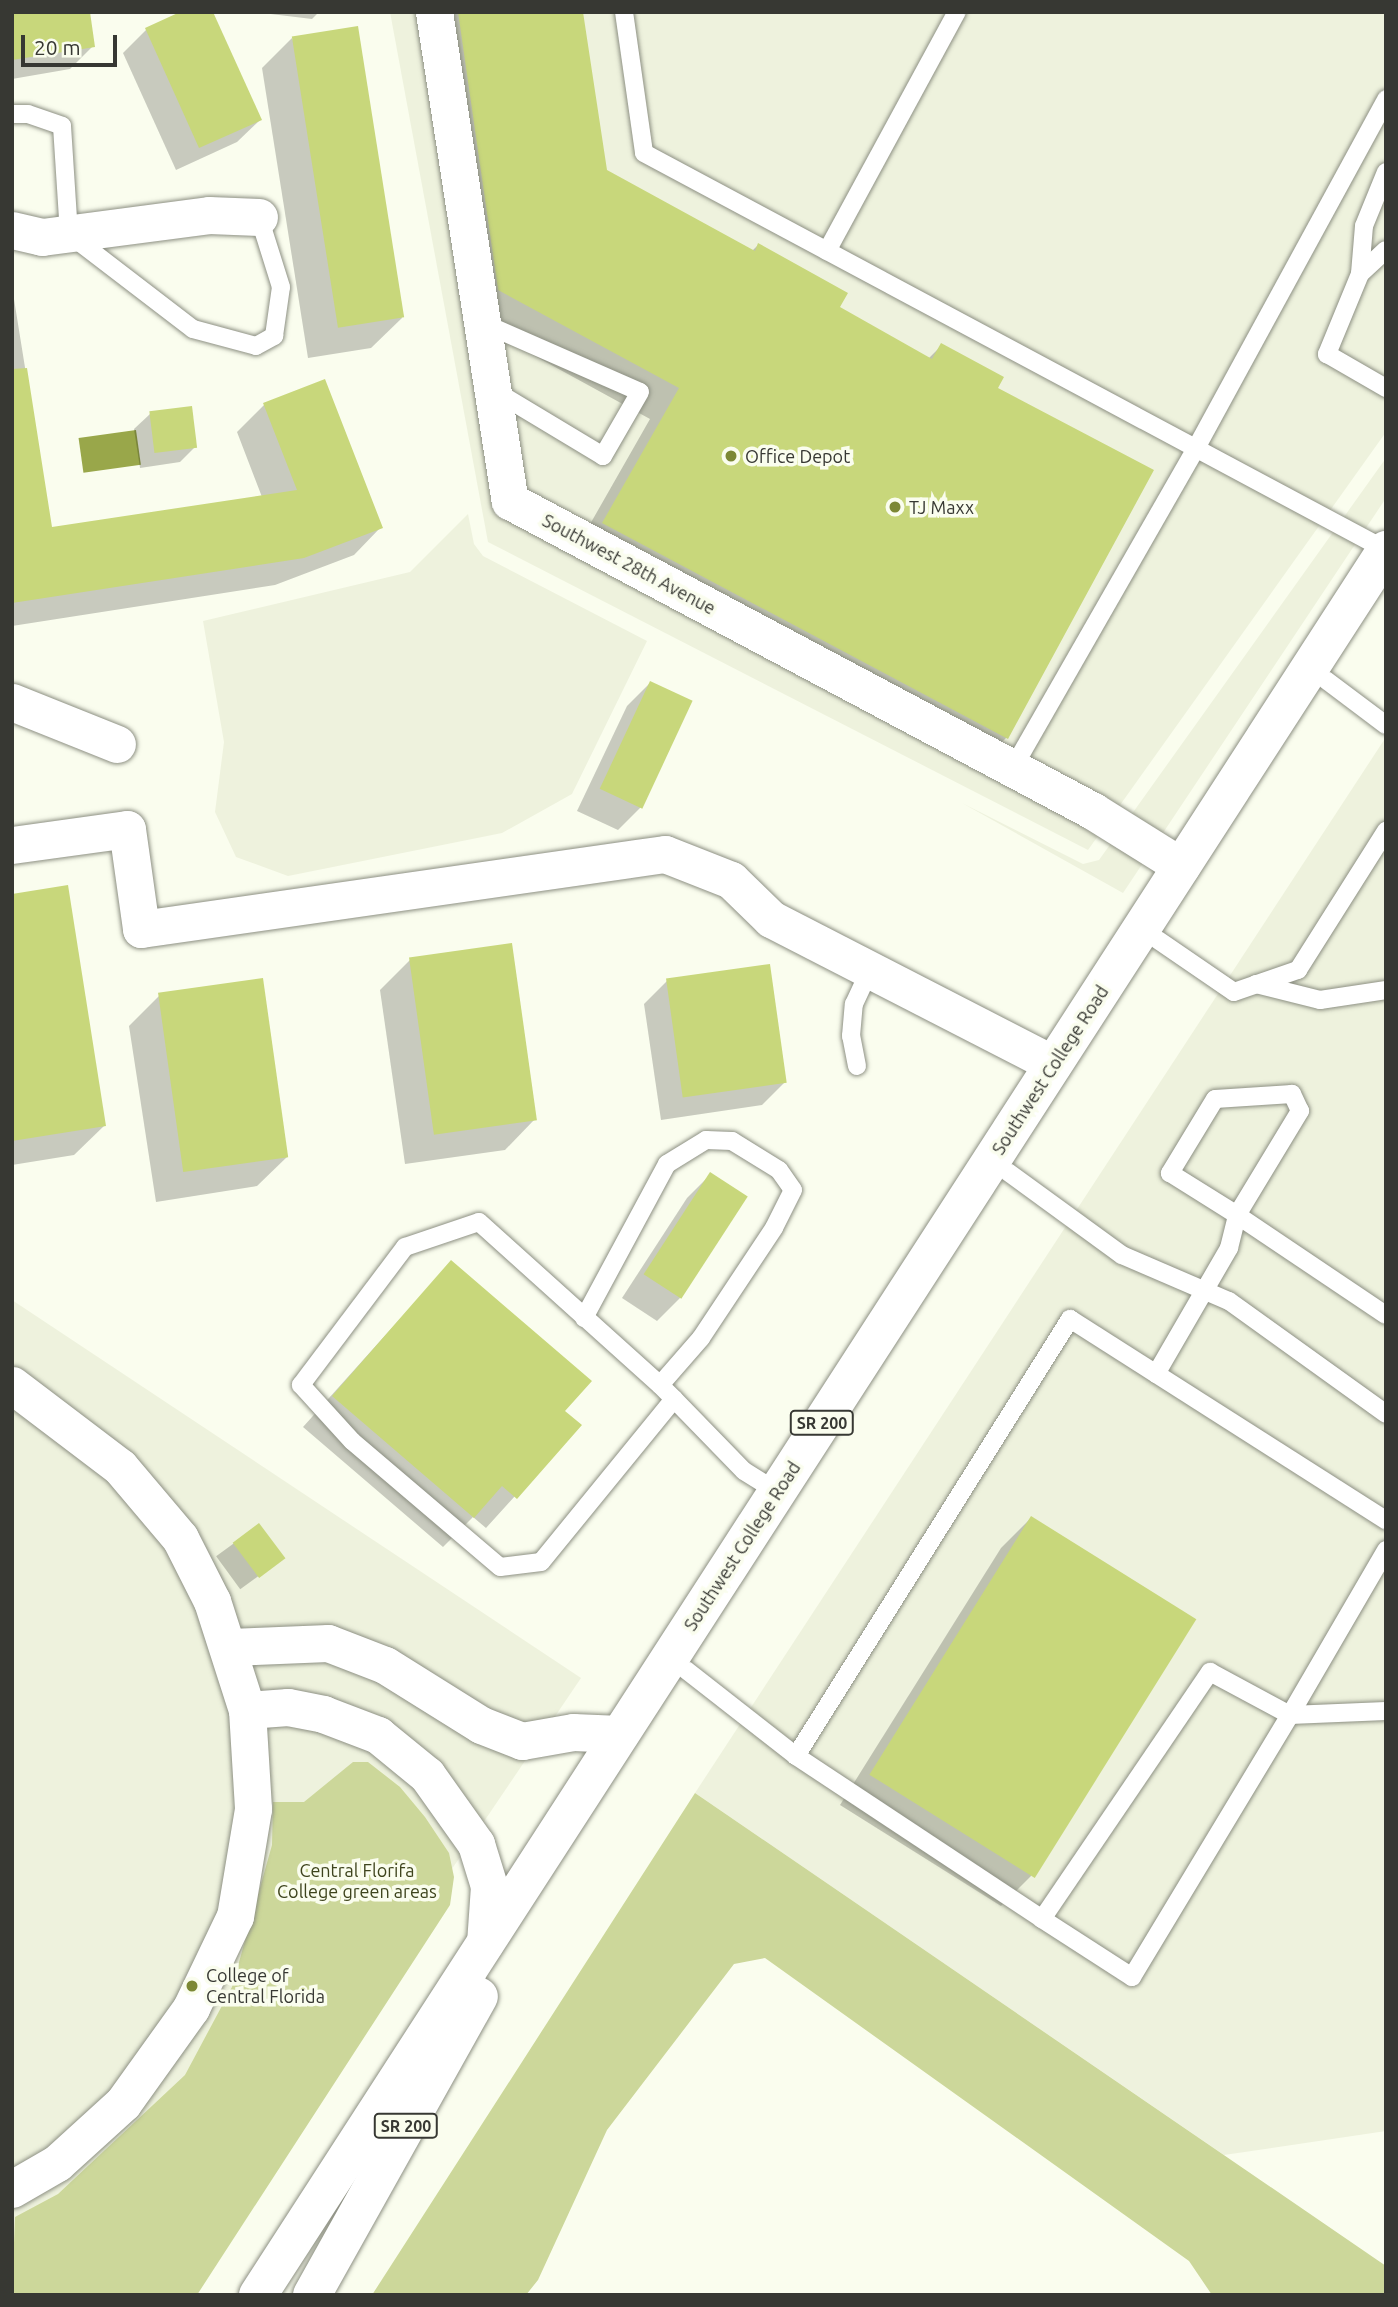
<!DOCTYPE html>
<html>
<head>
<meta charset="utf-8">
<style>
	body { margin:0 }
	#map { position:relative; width:1398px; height:2307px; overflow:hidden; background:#fafdee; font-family:Ubuntu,sans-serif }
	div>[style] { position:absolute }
	.built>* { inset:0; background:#eef2dd }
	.green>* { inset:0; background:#ccd79a }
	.water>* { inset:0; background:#99a74a; transform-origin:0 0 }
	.shadow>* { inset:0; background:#0003; transform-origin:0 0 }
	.building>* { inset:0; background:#c8d77b; transform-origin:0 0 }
	.roads { filter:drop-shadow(0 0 2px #8d9083) drop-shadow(0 0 2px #8d9083) }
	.lane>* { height:18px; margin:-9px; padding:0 9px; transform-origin:9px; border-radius:9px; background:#fff }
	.street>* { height:37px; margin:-18.5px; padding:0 18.5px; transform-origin:18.5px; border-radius:18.5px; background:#fff }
	.primary>* { height:38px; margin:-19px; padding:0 19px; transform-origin:19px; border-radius:19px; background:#fff }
	.dots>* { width:19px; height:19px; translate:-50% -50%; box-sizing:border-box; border:4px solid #fafdee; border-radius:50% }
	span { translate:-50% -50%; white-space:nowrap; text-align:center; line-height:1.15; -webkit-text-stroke:7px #fafdee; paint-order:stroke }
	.shield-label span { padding:2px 5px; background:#fafdee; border:2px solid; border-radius:5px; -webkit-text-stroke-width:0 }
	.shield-label { font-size:16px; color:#373833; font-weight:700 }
	.poi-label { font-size:18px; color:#373833 }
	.left { translate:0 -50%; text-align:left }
	.street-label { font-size:18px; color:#373833 }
	.park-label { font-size:18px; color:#3e441d }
	.frame { position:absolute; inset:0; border:14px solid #373833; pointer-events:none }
	.scale { position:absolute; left:21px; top:35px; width:96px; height:32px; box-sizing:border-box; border:4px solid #373833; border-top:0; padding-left:9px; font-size:21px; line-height:24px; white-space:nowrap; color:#373833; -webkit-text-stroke:5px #fafdee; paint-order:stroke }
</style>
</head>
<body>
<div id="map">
	<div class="built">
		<div style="clip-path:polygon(390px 12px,1386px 12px,1386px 432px,1088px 850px,488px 542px)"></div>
		<div style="clip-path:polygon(1386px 458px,1386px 498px,1123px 893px,962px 803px,1083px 864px,1099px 860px)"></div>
		<div style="clip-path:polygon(468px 514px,474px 544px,483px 556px,647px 641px,572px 794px,502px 833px,288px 876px,236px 857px,215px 812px,224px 742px,203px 621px,410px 572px)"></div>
		<div style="clip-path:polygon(1386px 737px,1386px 2131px,1224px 2155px,695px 1793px)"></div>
		<div style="clip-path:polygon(12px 1300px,581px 1678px,164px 2295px,12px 2295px)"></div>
	</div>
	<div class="green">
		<div style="clip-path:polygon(353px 1762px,368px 1762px,400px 1787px,425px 1817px,449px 1853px,454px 1877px,450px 1905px,197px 2295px,12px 2295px,15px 2217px,58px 2194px,185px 2075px,232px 1987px,272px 1845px,273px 1802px,304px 1802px)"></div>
		<div style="clip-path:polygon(695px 1793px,1386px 2266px,1386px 2295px,1212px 2295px,1189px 2261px,765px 1958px,734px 1964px,607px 2130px,538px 2280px,526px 2295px,372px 2295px)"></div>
	</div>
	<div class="water">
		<div style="left:136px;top:430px;width:35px;height:58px;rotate:82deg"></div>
	</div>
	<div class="shadow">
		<div style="clip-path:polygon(12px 12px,93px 46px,70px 69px,12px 79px)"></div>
		<div style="clip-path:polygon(185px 12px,260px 120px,237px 142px,176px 170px,123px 53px,146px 30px)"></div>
		<div style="clip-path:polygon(254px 12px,319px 12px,312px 19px)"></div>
		<div style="clip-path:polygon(424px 12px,581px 12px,606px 171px,752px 251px,758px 245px,838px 308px,928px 359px,941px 346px,996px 389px,1006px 738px,976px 768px,573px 554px,650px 419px,469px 320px)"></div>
		<div style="clip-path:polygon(292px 38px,402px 318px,371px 348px,308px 358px,262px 68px)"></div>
		<div style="clip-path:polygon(14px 299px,51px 529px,262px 497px,237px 432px,264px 405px,381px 527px,354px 555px,275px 585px,12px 626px)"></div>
		<div style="clip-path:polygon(150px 414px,195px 447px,180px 462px,140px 468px,134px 429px)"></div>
		<div style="clip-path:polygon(650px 683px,641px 807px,618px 830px,577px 811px,627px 706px)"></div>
		<div style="clip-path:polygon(12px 896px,105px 1125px,74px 1155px,12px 1165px)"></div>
		<div style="clip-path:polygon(410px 960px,535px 1119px,505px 1150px,405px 1164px,380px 990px)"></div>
		<div style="clip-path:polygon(667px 981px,785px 1082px,762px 1105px,661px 1120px,644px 1004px)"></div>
		<div style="clip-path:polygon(159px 996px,288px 1156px,257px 1186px,156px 1202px,129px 1026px)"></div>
		<div style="clip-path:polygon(710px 1175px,680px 1298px,657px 1321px,622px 1298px,687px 1198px)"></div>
		<div style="clip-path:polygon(451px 1262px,563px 1412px,579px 1425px,486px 1528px,473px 1517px,443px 1547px,303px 1427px)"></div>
		<div style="clip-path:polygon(1031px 1518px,1031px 1876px,1001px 1906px,840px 1805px,1001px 1548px)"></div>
		<div style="left:259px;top:1525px;width:41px;height:53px;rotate:54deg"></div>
	</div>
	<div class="building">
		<div style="clip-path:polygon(12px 12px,90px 12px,95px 47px,12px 60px)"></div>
		<div style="clip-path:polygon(180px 12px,213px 12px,262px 120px,199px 148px,145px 28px)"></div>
		<div style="clip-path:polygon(458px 12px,583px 12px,607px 170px,755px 251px,758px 243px,848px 293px,840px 307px,932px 359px,941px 343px,1004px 377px,998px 388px,1154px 470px,1008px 739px,602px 523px,679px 388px,498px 290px)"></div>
		<div style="left:358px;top:26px;width:295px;height:67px;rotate:81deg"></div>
		<div style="clip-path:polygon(27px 368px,52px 527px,297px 490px,263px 403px,325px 379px,383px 528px,304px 558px,12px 603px,12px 369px)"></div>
		<div style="left:192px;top:406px;width:42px;height:43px;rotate:83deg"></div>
		<div style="left:650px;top:681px;width:47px;height:119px;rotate:25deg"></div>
		<div style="clip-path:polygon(68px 885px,106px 1126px,12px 1141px,12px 894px)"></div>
		<div style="left:512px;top:943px;width:179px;height:104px;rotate:82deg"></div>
		<div style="left:770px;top:964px;width:120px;height:105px;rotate:82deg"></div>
		<div style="left:263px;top:978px;width:181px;height:106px;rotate:82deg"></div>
		<div style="left:710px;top:1172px;width:45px;height:122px;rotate:33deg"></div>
		<div style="clip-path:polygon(451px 1260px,592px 1381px,565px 1411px,582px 1425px,517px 1499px,502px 1486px,474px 1518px,332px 1396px)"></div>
		<div style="left:1031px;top:1516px;width:195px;height:305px;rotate:32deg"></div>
		<div style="left:259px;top:1523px;width:44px;height:33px;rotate:53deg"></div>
	</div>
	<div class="roads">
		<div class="lane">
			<div style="left:624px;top:12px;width:142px;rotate:81.9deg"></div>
			<div style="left:644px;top:153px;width:842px;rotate:28.15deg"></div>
			<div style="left:12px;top:114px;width:16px"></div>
			<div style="left:28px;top:114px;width:36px;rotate:19deg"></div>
			<div style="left:62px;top:126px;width:108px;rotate:86.3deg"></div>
			<div style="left:69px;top:234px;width:156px;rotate:37.5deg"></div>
			<div style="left:193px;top:329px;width:65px;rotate:15.1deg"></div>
			<div style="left:256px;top:346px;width:21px;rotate:-29deg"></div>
			<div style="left:274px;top:336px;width:49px;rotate:-81.9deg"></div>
			<div style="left:281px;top:287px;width:73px;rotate:-107.4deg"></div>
			<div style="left:1386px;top:172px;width:58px;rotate:112.2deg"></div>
			<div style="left:1364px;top:226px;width:48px;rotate:94.8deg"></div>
			<div style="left:1360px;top:274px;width:87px;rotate:112.4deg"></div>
			<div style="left:1327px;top:354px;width:68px;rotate:30deg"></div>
			<div style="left:827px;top:251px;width:272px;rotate:-61.5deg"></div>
			<div style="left:1360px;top:274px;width:35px;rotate:-43deg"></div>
			<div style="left:483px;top:323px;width:171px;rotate:23.7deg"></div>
			<div style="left:640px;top:392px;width:74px;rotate:120deg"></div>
			<div style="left:603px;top:456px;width:128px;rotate:-149deg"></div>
			<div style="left:1326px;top:680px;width:75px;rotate:36.9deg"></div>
			<div style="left:1013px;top:768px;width:366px;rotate:-60.2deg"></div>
			<div style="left:1195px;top:450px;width:400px;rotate:-61.4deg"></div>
			<div style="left:1158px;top:940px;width:92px;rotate:34.4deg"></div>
			<div style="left:1234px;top:992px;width:68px;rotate:-19deg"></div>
			<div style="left:1298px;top:970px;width:165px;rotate:-57.7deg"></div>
			<div style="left:1256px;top:984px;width:66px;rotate:14deg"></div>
			<div style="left:1320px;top:1000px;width:67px;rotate:-8.6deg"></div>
			<div style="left:857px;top:1066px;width:31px;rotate:-101deg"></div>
			<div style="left:851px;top:1036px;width:32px;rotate:-85deg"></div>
			<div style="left:854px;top:1004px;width:38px;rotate:-65deg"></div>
			<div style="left:1008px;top:1172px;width:141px;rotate:36.1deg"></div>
			<div style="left:1122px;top:1255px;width:116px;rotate:23.3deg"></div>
			<div style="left:1229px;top:1301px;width:193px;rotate:35.7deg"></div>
			<div style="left:584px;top:1318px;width:175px;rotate:-61.7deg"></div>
			<div style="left:667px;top:1164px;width:46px;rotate:-31.6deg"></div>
			<div style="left:706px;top:1140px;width:26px;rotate:2deg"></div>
			<div style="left:732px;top:1141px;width:55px;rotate:31.7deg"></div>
			<div style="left:779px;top:1170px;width:24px;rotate:55deg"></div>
			<div style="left:793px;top:1190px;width:42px;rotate:116.6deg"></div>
			<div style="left:774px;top:1228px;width:132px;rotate:123.6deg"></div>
			<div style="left:701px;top:1338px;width:62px;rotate:131.1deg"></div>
			<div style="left:1156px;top:1374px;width:146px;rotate:-59.9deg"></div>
			<div style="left:1229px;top:1248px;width:34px;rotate:-76deg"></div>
			<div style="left:1237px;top:1215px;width:122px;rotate:-58.8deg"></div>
			<div style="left:1300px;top:1111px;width:19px;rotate:-115deg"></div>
			<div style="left:1292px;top:1094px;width:77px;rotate:176.3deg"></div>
			<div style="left:1215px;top:1099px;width:87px;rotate:121.3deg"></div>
			<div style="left:1170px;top:1173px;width:79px;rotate:32.1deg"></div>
			<div style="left:1237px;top:1215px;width:179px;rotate:33.9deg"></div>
			<div style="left:674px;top:1399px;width:210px;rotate:129.2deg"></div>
			<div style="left:541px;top:1562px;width:41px;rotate:173deg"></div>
			<div style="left:500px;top:1567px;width:194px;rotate:-139.6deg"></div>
			<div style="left:352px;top:1441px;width:76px;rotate:-132.3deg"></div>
			<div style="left:301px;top:1385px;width:173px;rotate:-53deg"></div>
			<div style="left:405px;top:1247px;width:78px;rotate:-18.7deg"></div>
			<div style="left:479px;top:1222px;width:244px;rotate:42deg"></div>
			<div style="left:660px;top:1385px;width:20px;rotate:45deg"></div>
			<div style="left:674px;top:1399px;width:100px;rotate:45.8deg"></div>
			<div style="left:744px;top:1471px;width:39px;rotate:32deg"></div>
			<div style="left:686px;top:1670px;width:140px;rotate:38deg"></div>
			<div style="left:796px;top:1756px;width:295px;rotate:33.5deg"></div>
			<div style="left:1042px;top:1919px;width:299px;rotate:-55.8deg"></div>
			<div style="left:1210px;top:1672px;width:91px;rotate:28.3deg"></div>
			<div style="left:1290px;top:1715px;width:306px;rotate:121.1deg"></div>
			<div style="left:1132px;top:1977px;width:107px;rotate:-147.2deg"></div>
			<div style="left:1290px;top:1715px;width:191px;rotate:-59.8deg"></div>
			<div style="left:1290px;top:1715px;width:96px;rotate:-2.4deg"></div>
			<div style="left:796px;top:1756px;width:516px;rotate:-57.91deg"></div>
			<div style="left:1070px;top:1319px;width:375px;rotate:32.5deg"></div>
		</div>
		<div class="street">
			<div style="left:434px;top:12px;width:495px;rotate:81.2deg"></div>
			<div style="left:510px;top:501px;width:660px;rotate:28deg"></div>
			<div style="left:1093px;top:811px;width:104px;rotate:32deg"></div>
			<div style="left:12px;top:230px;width:31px;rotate:13deg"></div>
			<div style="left:42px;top:237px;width:168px;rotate:-7.5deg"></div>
			<div style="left:209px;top:215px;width:50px;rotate:2.3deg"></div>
			<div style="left:12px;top:702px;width:113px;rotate:21.8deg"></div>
			<div style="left:12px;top:845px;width:116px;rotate:-7.9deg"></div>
			<div style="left:127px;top:829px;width:101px;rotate:82deg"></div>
			<div style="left:141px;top:929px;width:529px;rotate:-8.15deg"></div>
			<div style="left:665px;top:854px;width:71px;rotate:21.5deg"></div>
			<div style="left:731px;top:880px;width:56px;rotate:44.3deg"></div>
			<div style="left:771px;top:919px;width:317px;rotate:27.2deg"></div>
			<div style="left:12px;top:1385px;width:136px;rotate:37.2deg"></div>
			<div style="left:120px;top:1467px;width:93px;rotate:49.8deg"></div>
			<div style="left:180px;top:1538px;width:71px;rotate:63.1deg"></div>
			<div style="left:212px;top:1601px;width:114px;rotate:72.2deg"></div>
			<div style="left:247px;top:1710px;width:99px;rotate:86.5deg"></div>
			<div style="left:253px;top:1809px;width:109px;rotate:99.5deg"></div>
			<div style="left:235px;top:1916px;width:102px;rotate:115.6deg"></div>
			<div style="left:191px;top:2008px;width:117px;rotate:125.6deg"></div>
			<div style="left:123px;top:2103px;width:89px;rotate:137.7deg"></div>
			<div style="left:57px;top:2163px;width:52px;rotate:150deg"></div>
			<div style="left:230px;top:1647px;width:98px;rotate:-2.3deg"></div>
			<div style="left:328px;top:1643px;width:61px;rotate:21.1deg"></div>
			<div style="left:385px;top:1665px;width:113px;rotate:32deg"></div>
			<div style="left:481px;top:1725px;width:44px;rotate:21.3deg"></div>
			<div style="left:522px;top:1741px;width:52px;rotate:-10deg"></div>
			<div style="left:573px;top:1732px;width:47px;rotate:2.4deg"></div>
			<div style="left:247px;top:1710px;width:41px;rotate:-4.2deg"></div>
			<div style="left:288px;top:1707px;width:36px;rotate:11deg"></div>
			<div style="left:323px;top:1714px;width:59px;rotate:20.9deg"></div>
			<div style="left:378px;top:1735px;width:63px;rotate:39.2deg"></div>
			<div style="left:427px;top:1775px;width:85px;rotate:54.6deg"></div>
			<div style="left:476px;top:1844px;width:44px;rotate:72.8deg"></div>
			<div style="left:489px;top:1886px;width:57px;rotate:94deg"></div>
		</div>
		<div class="primary">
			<div style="left:258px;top:2295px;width:2078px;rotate:-57.12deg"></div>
			<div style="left:312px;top:2295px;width:342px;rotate:-60.8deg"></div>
		</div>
	</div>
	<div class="dots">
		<div style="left:731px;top:456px;background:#7c8835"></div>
		<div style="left:895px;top:507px;background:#7c8835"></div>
		<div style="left:192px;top:1986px;background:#7c8835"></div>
	</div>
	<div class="shield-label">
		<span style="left:822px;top:1423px">SR 200</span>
		<span style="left:406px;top:2126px">SR 200</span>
	</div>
	<div class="poi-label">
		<span class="left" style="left:745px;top:456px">Office Depot</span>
		<span class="left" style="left:909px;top:507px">TJ Maxx</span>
		<span class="left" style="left:206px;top:1986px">College of<br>Central Florida</span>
	</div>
	<div class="street-label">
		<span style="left:629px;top:564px;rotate:28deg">Southwest 28th Avenue</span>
		<span style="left:1050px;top:1070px;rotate:-57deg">Southwest College Road</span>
		<span style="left:742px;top:1546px;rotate:-57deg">Southwest College Road</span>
	</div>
	<div class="park-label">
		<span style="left:357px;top:1881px">Central Florifa<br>College green areas</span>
	</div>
	<div class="frame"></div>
	<div class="scale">20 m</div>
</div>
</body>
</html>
